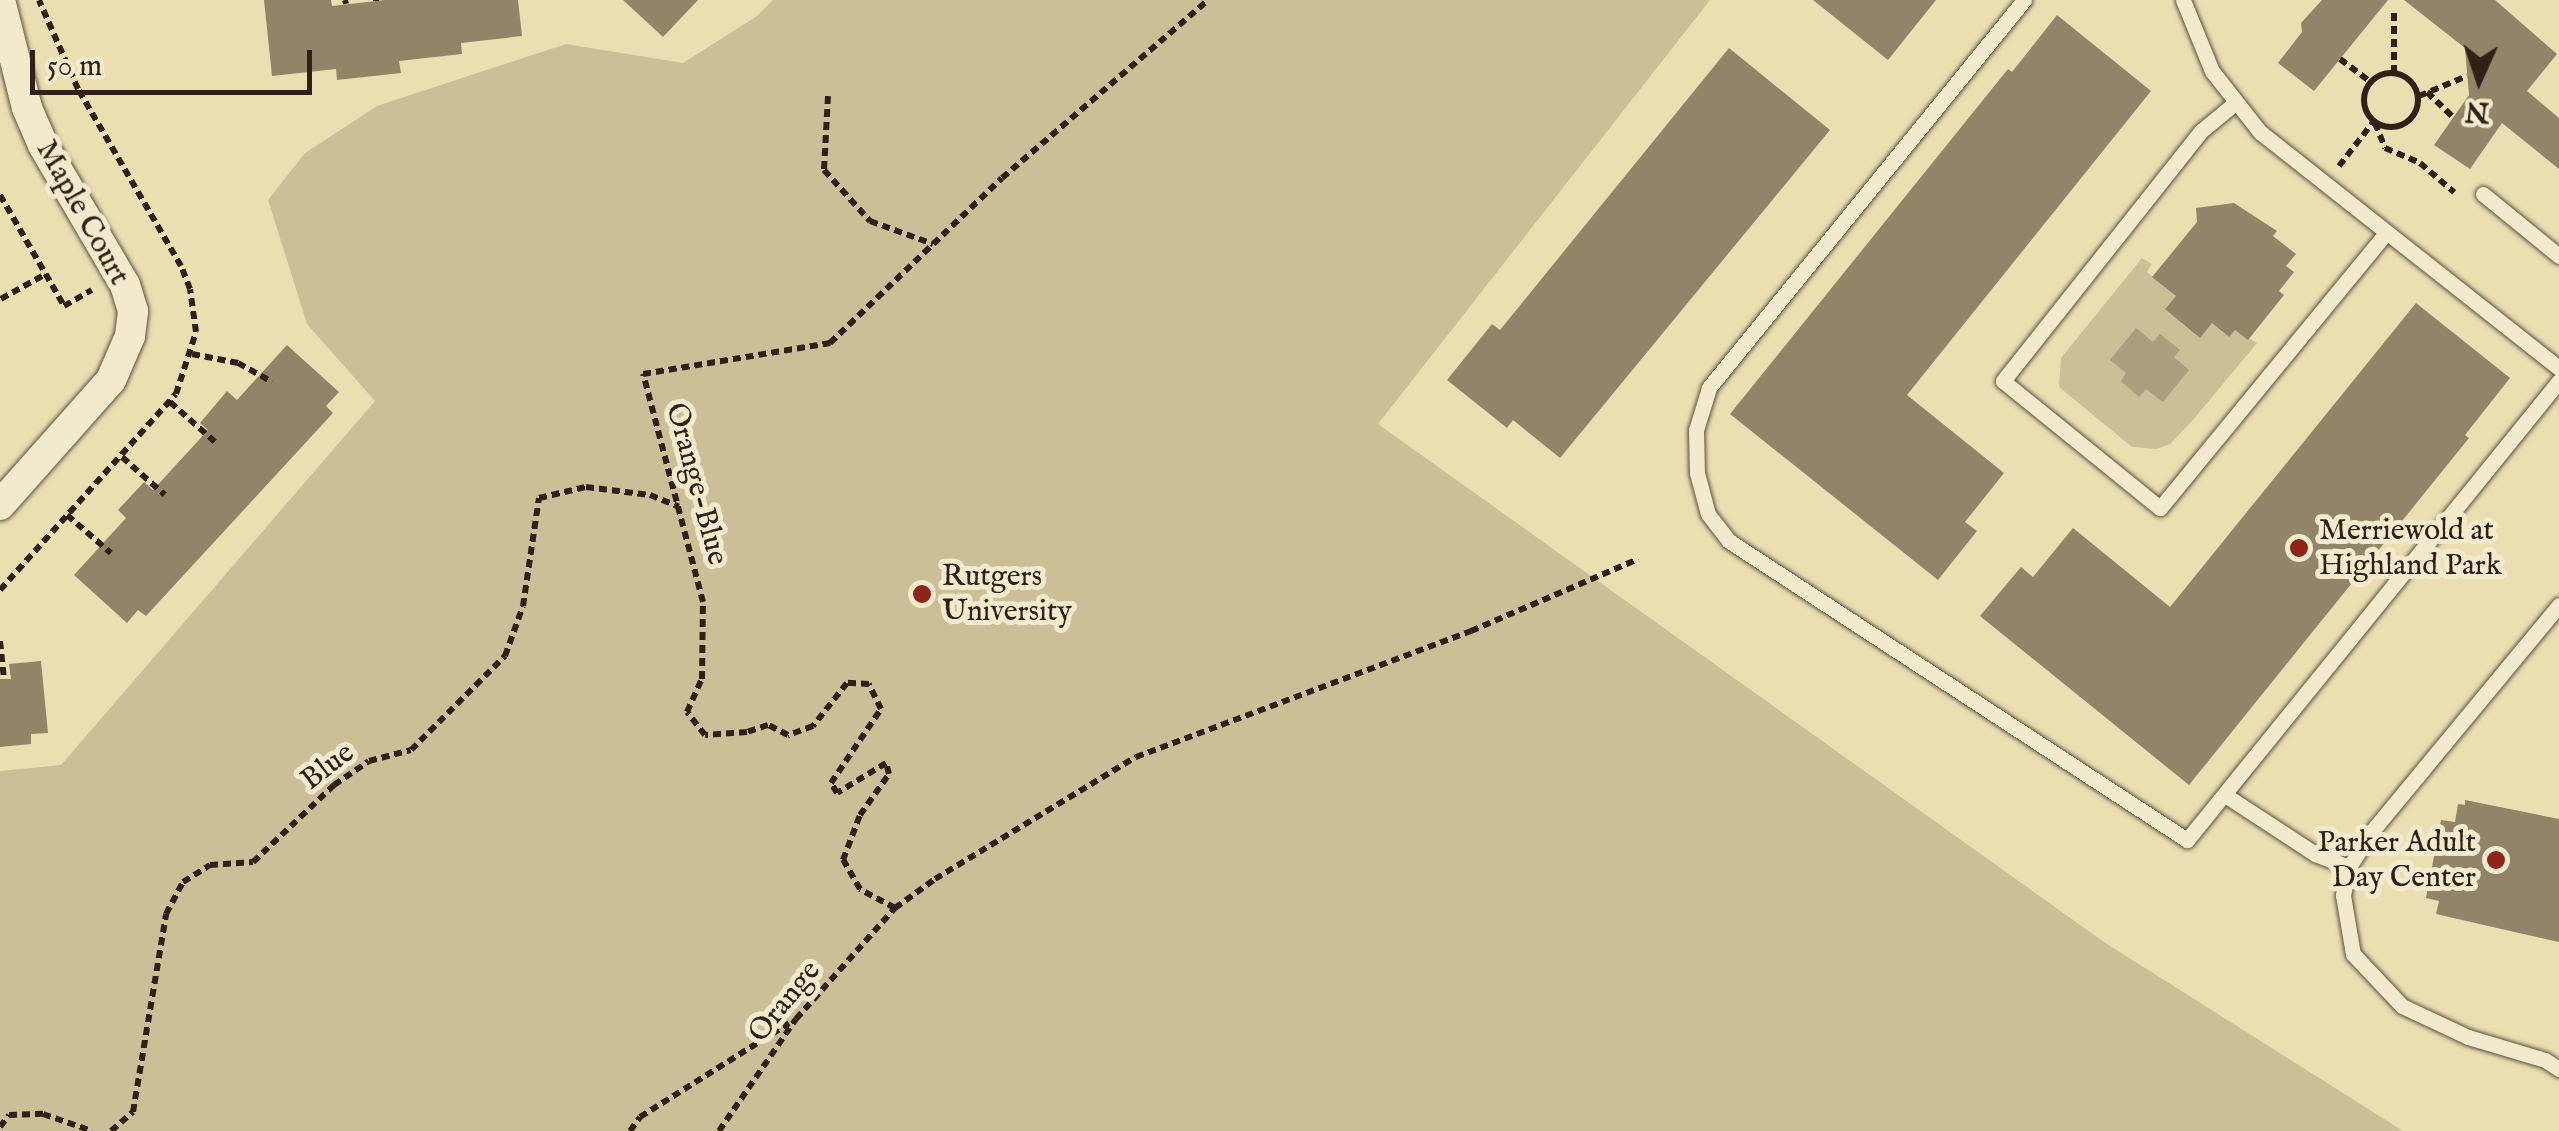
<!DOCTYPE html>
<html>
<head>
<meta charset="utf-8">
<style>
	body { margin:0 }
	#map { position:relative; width:2559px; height:1131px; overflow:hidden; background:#ebdfb2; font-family:"IM FELL English",serif }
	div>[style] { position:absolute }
	.green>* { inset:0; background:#cbbf98 }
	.water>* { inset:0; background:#ab9e7e }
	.building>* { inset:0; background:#918468 }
	.path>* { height:6px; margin-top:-3px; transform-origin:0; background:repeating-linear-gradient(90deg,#2f2118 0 8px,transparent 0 13px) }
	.path>.ring { margin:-3px; padding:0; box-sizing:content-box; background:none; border:6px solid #2f2118; border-radius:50% }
	.roads { filter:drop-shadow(0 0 2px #5e503e) drop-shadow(0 0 2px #5e503e) }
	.lane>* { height:15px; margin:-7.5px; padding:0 7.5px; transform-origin:7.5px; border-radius:7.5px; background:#f2eacd }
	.street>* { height:30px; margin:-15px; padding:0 15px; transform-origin:15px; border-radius:15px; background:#f2eacd }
	.dots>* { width:28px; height:28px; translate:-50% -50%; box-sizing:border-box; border:5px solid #f2eacd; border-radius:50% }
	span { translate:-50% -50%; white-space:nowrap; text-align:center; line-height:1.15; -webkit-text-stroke:10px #f2eacd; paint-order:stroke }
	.street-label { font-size:30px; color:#2f2118 }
	.poi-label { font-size:30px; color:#2f2118 }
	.left { translate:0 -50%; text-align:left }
	.right { translate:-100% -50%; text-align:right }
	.north { position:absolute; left:2429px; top:30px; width:100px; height:100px; -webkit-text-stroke:8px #f2eacd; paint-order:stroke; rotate:183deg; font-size:28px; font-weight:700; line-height:40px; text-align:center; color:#2f2118 }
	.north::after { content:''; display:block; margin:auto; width:35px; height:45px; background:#2f2118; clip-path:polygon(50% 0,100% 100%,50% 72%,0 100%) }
	.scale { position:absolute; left:30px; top:50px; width:282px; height:45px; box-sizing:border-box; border:5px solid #2f2118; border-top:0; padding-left:12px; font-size:30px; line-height:35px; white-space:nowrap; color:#2f2118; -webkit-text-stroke:8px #f2eacd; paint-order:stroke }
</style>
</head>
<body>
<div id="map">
	<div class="green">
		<div style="clip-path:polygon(773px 0,1710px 0,1378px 424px,2104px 942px,2403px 1131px,0 1131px,0 771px,61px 765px,375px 401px,307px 324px,268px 200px,305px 153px,377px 106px,566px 44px,683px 63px,757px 16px)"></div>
		<div style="clip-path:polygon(2142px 258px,2152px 264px,2147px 272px,2176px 296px,2165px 309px,2200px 337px,2212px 323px,2229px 337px,2235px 330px,2257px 343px,2193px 420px,2170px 444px,2157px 449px,2132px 447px,2059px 387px,2061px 358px)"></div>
	</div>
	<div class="water">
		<div style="clip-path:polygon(2136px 328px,2153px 342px,2160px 334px,2180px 350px,2174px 357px,2189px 370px,2163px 402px,2146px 389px,2139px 397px,2121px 381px,2126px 373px,2110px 360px)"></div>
	</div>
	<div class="building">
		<div style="clip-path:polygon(264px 0,331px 0,332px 6px,385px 0,518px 0,522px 36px,461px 43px,462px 54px,399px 61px,401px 73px,337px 80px,336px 69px,272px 76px)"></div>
		<div style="clip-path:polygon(623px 0,698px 0,663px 37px)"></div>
		<div style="clip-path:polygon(1813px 0,1936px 0,1888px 60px)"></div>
		<div style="clip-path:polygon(2322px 0,2388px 0,2314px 91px,2278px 63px,2302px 32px,2301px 23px)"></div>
		<div style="clip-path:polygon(2404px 0,2495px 0,2557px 54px,2527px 91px,2559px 118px,2559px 169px,2502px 123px,2470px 169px,2434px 145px,2469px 95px,2465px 48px)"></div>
		<div style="clip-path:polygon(2057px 15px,2151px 91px,1907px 395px,2004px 473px,1965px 522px,1977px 531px,1938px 580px,1730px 414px,2008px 69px,2012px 72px)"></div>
		<div style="clip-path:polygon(1729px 48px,1830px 130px,1560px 458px,1513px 420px,1507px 428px,1447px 380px,1492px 324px,1500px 330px)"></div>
		<div style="clip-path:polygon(2234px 203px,2277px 231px,2273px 236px,2296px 254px,2286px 266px,2294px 272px,2279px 291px,2284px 295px,2248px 340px,2235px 330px,2229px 337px,2212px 323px,2200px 338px,2165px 309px,2176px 296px,2152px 277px,2197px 222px,2196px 208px)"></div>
		<div style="clip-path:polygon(2416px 303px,2510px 378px,2465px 435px,2469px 438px,2189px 785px,1980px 616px,2021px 567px,2033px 577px,2073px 528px,2170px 607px)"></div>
		<div style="clip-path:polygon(287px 345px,339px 392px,326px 406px,333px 413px,146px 616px,138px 610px,127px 623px,74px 575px,126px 518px,118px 510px,144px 482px,153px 490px,208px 430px,200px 423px,227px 391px,237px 400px)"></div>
		<div style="clip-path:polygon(41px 661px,48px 733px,31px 734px,31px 744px,0 747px,0 679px,11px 679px,9px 664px)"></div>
		<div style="clip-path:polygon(2465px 800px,2559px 819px,2559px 942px,2436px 914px,2439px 901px,2426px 898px,2441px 820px,2455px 822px,2458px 804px,2465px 805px)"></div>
	</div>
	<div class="path">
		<div style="left:345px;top:0;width:4px;rotate:76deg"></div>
		<div style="left:376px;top:0;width:1px;rotate:90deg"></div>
		<div style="left:2394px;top:13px;width:59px;rotate:90deg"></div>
		<div style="left:2340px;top:59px;width:39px;rotate:37deg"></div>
		<div class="ring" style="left:2364px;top:73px;width:48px;height:48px"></div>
		<div style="left:2427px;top:92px;width:36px;rotate:44deg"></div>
		<div style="left:828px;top:96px;width:74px;rotate:93.1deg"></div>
		<div style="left:824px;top:170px;width:69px;rotate:48deg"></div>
		<div style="left:870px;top:221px;width:67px;rotate:20.1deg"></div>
		<div style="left:2419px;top:96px;width:52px;rotate:-22.6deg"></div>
		<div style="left:2375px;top:123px;width:27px;rotate:68deg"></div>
		<div style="left:2385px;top:148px;width:38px;rotate:23deg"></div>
		<div style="left:2420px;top:163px;width:45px;rotate:40.5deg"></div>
		<div style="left:2339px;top:166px;width:57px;rotate:-52.1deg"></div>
		<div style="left:0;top:195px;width:128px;rotate:60deg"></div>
		<div style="left:64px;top:306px;width:32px;rotate:-30deg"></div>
		<div style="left:1px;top:299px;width:51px;rotate:-29.1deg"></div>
		<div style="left:192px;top:354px;width:47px;rotate:11.1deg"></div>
		<div style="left:238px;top:363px;width:39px;rotate:29deg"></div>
		<div style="left:170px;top:402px;width:60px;rotate:41.6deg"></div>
		<div style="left:122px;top:457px;width:57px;rotate:41.5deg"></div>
		<div style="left:67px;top:515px;width:58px;rotate:40.8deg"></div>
		<div style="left:0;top:590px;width:263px;rotate:-48.1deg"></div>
		<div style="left:176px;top:394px;width:65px;rotate:-72.1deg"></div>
		<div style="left:196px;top:332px;width:43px;rotate:-97.9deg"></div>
		<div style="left:190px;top:289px;width:25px;rotate:-111deg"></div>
		<div style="left:181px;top:266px;width:205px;rotate:-120.2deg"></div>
		<div style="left:78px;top:89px;width:97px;rotate:-113.7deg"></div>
		<div style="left:0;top:641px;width:38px;rotate:84deg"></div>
		<div style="left:895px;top:908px;width:40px;rotate:-152deg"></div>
		<div style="left:860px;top:889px;width:34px;rotate:-120deg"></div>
		<div style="left:843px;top:860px;width:48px;rotate:-69.3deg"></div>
		<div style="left:860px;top:815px;width:50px;rotate:-54.7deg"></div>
		<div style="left:889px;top:774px;width:11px;rotate:-105deg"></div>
		<div style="left:886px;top:763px;width:57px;rotate:148.5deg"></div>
		<div style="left:837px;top:793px;width:12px;rotate:-121deg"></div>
		<div style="left:831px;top:783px;width:89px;rotate:-56deg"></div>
		<div style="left:881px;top:709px;width:28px;rotate:-116deg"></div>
		<div style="left:869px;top:684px;width:22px;rotate:-177deg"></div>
		<div style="left:847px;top:683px;width:55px;rotate:128.3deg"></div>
		<div style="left:813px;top:726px;width:27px;rotate:160deg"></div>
		<div style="left:788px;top:735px;width:22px;rotate:-153deg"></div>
		<div style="left:768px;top:725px;width:22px;rotate:162deg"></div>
		<div style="left:747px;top:732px;width:42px;rotate:175.9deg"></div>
		<div style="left:705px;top:735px;width:29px;rotate:-128deg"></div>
		<div style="left:687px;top:712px;width:36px;rotate:-66deg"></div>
		<div style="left:702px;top:679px;width:77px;rotate:-89.3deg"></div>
		<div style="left:703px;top:602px;width:236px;rotate:-104.7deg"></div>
		<div style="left:643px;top:374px;width:190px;rotate:-9.4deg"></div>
		<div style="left:830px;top:343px;width:238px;rotate:-43.8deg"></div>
		<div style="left:1002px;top:178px;width:272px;rotate:-40.8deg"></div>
		<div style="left:0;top:1127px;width:15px;rotate:-53deg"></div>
		<div style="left:9px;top:1115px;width:34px;rotate:-2deg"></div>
		<div style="left:43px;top:1114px;width:52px;rotate:19.1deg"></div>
		<div style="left:111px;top:1131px;width:29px;rotate:-41deg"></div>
		<div style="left:133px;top:1112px;width:201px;rotate:-80.5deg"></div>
		<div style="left:166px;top:914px;width:36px;rotate:-62deg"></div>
		<div style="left:183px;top:882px;width:32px;rotate:-32deg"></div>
		<div style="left:210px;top:865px;width:43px;rotate:-4deg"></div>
		<div style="left:253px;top:862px;width:112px;rotate:-43.5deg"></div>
		<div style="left:334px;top:785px;width:42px;rotate:-34.4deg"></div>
		<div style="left:369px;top:761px;width:43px;rotate:-14.7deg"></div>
		<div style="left:411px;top:750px;width:133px;rotate:-45deg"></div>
		<div style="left:505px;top:656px;width:53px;rotate:-70.2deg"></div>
		<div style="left:523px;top:606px;width:109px;rotate:-81.6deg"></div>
		<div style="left:539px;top:498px;width:48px;rotate:-13.2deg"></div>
		<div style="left:586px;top:487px;width:64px;rotate:7.1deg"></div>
		<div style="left:650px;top:495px;width:31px;rotate:22deg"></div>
		<div style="left:630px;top:1131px;width:17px;rotate:-54deg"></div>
		<div style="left:640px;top:1117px;width:176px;rotate:-32.2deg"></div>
		<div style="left:719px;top:1131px;width:136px;rotate:-55.5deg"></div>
		<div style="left:796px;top:1019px;width:149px;rotate:-48.3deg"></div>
		<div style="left:895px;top:908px;width:49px;rotate:-35.9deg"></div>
		<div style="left:935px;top:879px;width:235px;rotate:-31.3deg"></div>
		<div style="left:1136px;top:757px;width:358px;rotate:-20.6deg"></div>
		<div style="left:1471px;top:631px;width:182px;rotate:-23.3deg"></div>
	</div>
	<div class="roads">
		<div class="lane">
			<div style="left:2024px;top:0;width:500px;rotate:129.1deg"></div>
			<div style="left:1709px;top:388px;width:44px;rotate:107.2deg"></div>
			<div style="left:1696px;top:430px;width:43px;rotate:88.7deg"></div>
			<div style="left:1697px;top:473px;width:42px;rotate:75deg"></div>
			<div style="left:1708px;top:514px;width:34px;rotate:52deg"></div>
			<div style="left:1729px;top:541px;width:547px;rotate:33.14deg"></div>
			<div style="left:2187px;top:840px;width:591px;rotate:-50.98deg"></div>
			<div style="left:2183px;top:0;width:77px;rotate:67.8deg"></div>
			<div style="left:2212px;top:71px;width:78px;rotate:51.8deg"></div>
			<div style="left:2260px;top:132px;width:381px;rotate:38.3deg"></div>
			<div style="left:2235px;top:103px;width:44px;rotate:140.5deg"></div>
			<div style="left:2201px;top:131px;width:319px;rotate:128.4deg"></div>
			<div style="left:2003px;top:381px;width:202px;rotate:39deg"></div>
			<div style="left:2160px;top:508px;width:356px;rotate:-50.6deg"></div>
			<div style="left:2483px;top:194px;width:98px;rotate:39.2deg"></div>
			<div style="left:2559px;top:605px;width:293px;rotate:129.6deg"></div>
			<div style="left:2372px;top:831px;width:43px;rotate:122.6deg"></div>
			<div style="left:2349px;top:867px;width:29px;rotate:102deg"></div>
			<div style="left:2343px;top:895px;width:60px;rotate:80.4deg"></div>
			<div style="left:2353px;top:954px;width:71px;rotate:46.7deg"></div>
			<div style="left:2402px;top:1006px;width:73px;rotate:25.2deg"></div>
			<div style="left:2468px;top:1037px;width:80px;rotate:16.6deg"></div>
			<div style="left:2545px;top:1060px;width:17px;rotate:33deg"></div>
			<div style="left:2225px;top:795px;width:108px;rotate:33.2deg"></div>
			<div style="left:2315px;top:854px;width:36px;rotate:21deg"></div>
		</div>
		<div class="street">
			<div style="left:0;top:505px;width:167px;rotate:-48.4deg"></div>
			<div style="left:111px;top:380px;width:48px;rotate:-66.6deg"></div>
			<div style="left:130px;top:336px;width:25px;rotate:-83deg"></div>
			<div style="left:133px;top:311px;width:27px;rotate:-107deg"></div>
			<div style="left:125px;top:285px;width:162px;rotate:-120.4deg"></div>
			<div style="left:43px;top:145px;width:40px;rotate:-113.4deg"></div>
			<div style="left:27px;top:108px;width:111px;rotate:-104deg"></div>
		</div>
	</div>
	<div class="dots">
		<div style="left:2299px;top:548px;background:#8f2418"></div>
		<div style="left:922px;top:594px;background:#8f2418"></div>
		<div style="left:2496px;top:860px;background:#8f2418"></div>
	</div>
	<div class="street-label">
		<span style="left:82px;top:213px;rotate:61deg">Maple Court</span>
		<span style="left:696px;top:484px;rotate:75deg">Orange-Blue</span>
		<span style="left:328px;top:767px;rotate:-37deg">Blue</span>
		<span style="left:785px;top:1002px;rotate:-51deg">Orange</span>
	</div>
	<div class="poi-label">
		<span class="left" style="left:2319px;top:548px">Merriewold at<br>Highland Park</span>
		<span class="left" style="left:942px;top:594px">Rutgers<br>University</span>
		<span class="right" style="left:2476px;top:860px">Parker Adult<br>Day Center</span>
	</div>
	<div class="north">N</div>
	<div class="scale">50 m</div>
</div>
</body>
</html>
